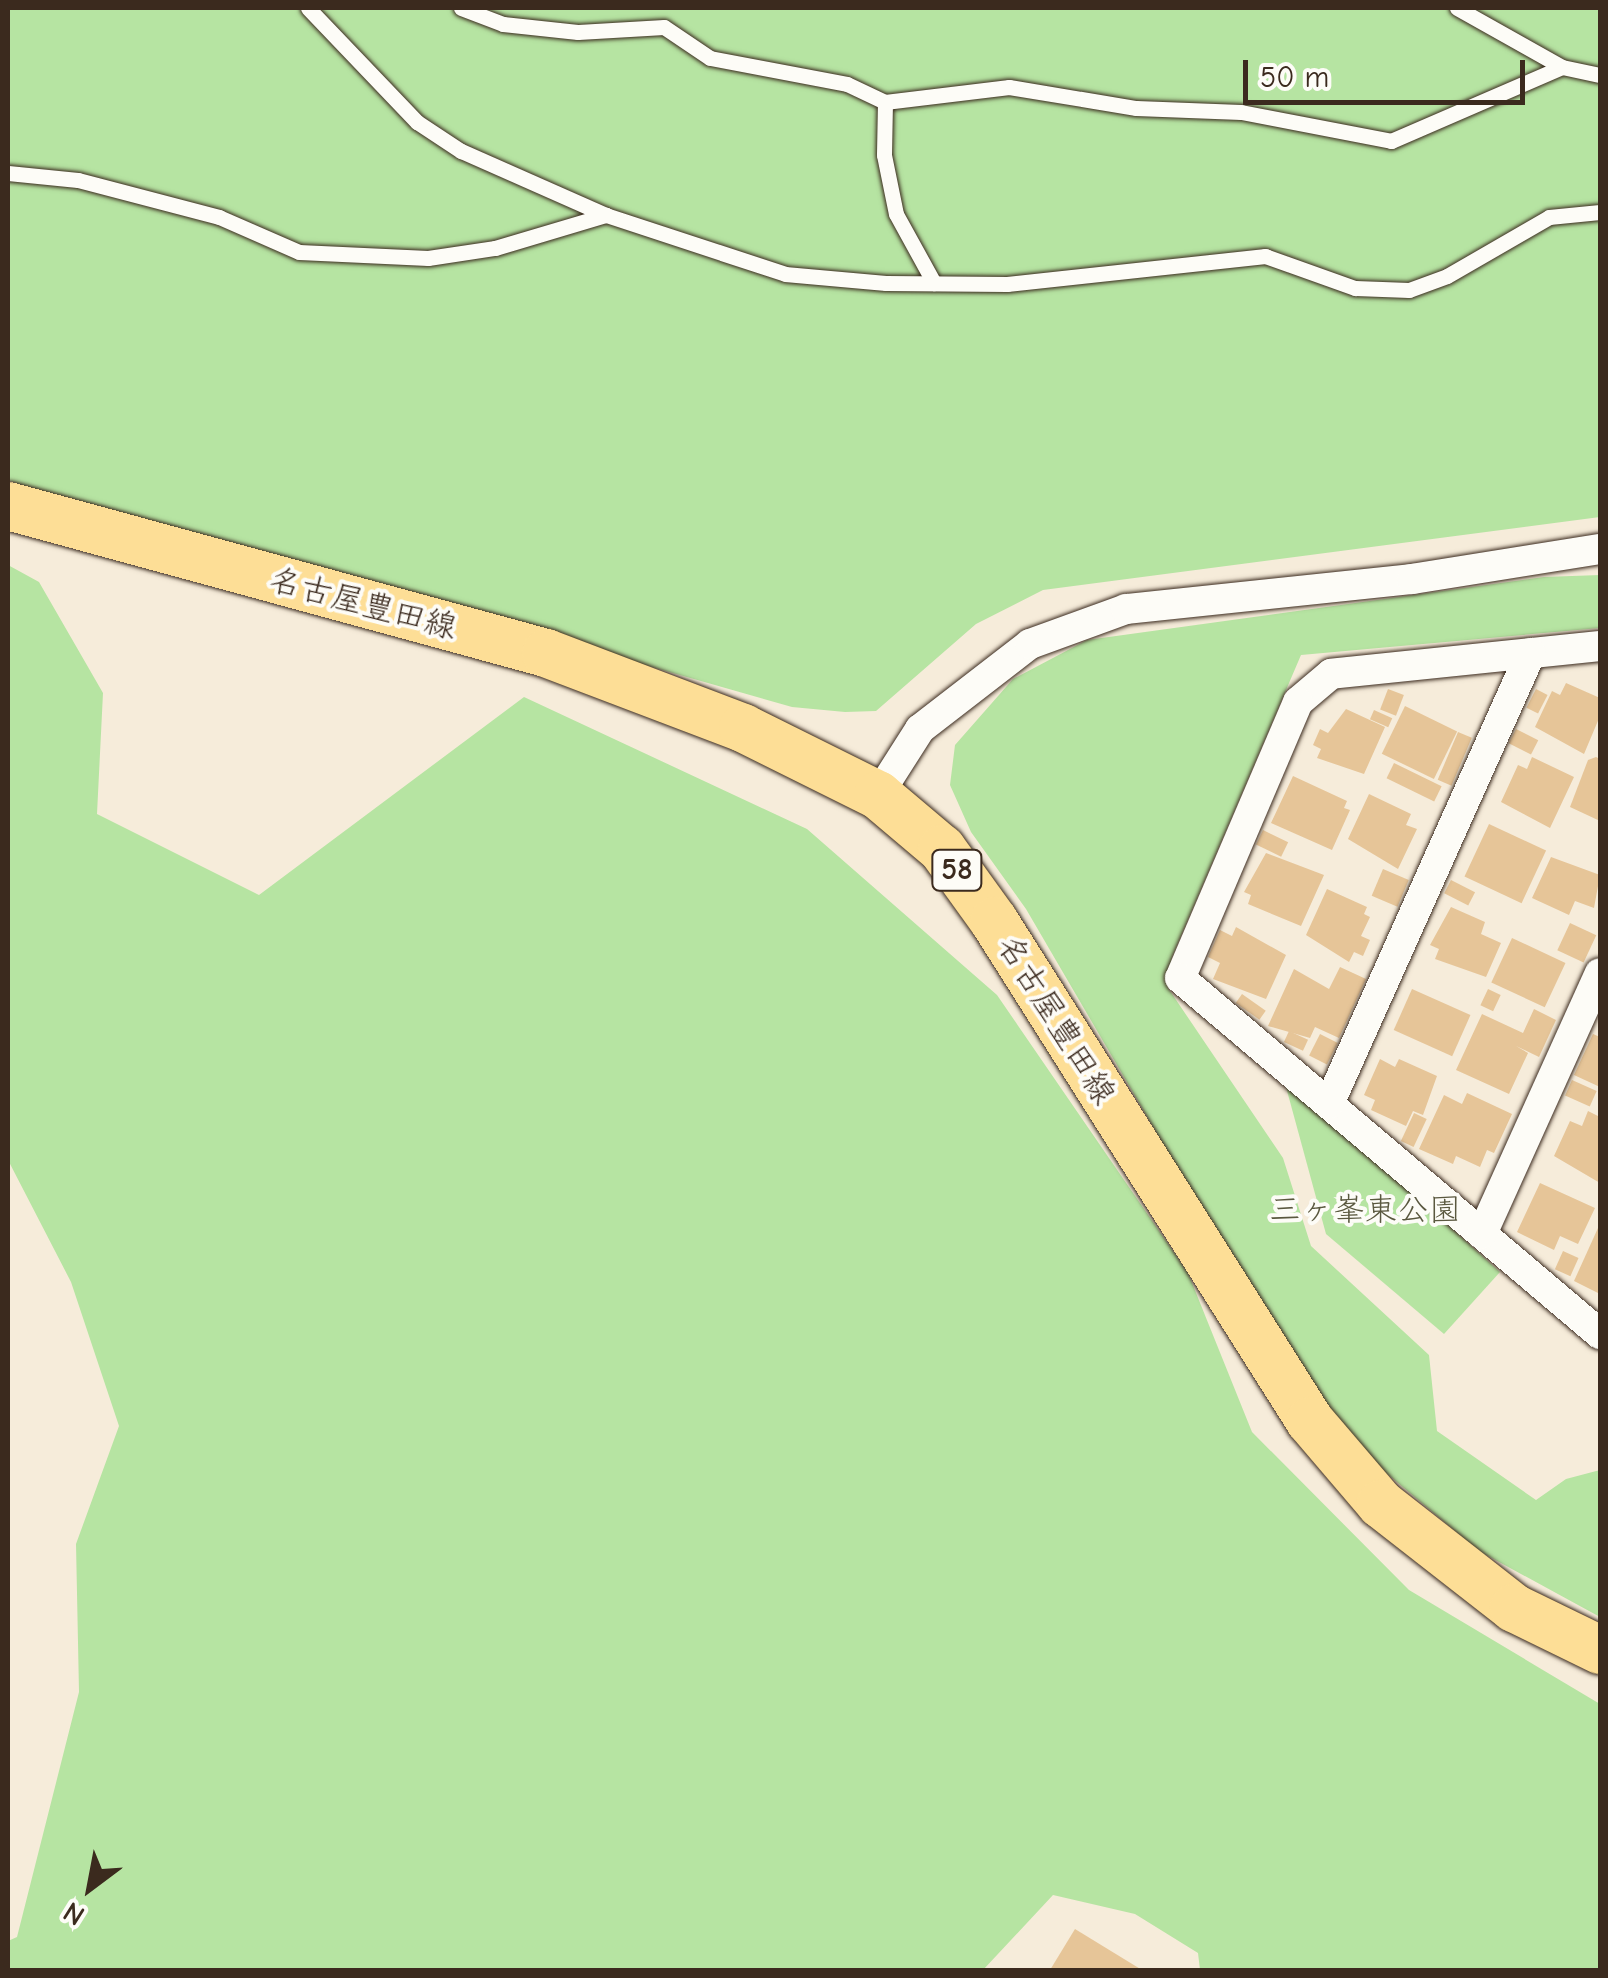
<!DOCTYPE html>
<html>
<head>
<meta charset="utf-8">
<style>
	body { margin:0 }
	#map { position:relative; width:1608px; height:1978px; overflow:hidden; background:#f6ecda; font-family:"Comic Neue","Klee One",sans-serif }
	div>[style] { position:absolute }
	.green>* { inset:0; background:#b6e4a2 }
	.building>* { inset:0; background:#e6c598; transform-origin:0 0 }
	.roads { filter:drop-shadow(0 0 2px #3b2a1e) drop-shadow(0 0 2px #3b2a1e) }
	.service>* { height:15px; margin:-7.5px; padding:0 7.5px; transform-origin:7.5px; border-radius:7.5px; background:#fdfcf7 }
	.minor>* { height:30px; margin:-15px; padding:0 15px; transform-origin:15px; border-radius:15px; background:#fdfcf7 }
	.primary>* { height:48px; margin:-24px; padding:0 24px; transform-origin:24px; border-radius:24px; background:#fdde96 }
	span { translate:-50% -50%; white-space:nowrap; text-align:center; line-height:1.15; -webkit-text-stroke:8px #fdfcf7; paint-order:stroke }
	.shield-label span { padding:2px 8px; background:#fdfcf7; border:2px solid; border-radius:8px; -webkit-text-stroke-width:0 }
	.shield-label { font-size:30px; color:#3b2a1e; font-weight:700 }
	.street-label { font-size:32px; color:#3b2a1e }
	.park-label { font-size:32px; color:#5a583f }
	.frame { position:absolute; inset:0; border:10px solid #3b2a1e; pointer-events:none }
	.north { position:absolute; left:40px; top:1838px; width:100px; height:100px; -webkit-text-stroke:8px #fdfcf7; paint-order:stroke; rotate:212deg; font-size:28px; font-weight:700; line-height:40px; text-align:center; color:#3b2a1e }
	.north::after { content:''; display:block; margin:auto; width:35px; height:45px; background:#3b2a1e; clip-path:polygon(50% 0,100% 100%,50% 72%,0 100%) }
	.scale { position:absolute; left:1243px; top:60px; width:282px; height:45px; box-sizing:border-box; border:5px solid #3b2a1e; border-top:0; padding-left:12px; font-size:30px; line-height:35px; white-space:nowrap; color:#3b2a1e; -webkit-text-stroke:8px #fdfcf7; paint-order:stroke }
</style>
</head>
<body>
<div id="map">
	<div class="green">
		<div style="clip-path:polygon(8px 8px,1600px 8px,1600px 517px,1043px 590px,976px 624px,876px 711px,845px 712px,792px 707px,46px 494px,8px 480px)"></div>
		<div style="clip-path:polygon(8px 565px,39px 582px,103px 693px,97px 814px,259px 895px,524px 697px,807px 829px,997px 995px,1188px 1273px,1252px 1432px,1409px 1590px,1600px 1704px,1600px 1970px,1200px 1970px,1198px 1953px,1135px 1914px,1053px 1895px,983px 1970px,8px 1970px,8px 1941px,17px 1937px,79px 1692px,76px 1544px,119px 1426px,71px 1282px,8px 1160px)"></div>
		<div style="clip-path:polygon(1600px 575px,1600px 628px,1301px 655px,1172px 957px,1168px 988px,1283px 1158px,1311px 1246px,1429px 1355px,1437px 1431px,1536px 1500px,1566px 1479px,1600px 1470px,1600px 1617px,1479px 1551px,1354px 1446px,1292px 1365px,1026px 909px,971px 832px,950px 785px,955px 745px,1013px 679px,1087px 640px,1544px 577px)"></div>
		<div style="clip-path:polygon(1283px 1076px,1500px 1272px,1444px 1334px,1326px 1234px)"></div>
	</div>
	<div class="building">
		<div style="clip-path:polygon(1566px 683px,1600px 698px,1600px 716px,1584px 754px,1535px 727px,1552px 691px,1560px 695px)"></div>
		<div style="left:1388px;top:689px;width:17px;height:22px;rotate:21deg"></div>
		<div style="left:1536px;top:689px;width:13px;height:21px;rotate:27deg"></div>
		<div style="left:1405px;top:706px;width:58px;height:53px;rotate:26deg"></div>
		<div style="clip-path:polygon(1346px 709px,1385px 727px,1364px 774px,1317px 758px,1321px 749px,1313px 745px,1320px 729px,1328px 733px)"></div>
		<div style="left:1374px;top:710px;width:20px;height:10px;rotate:24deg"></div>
		<div style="left:1516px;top:729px;width:25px;height:16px;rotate:27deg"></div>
		<div style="left:1458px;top:732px;width:15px;height:52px;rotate:23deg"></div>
		<div style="clip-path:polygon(1532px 757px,1574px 777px,1550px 828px,1501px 802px,1518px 765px,1527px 769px)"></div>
		<div style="clip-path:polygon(1596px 757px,1600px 759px,1600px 821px,1570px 807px,1588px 760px)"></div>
		<div style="left:1394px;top:763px;width:53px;height:17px;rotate:26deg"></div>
		<div style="clip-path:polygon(1293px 776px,1347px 801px,1344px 808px,1350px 810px,1332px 850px,1271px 823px)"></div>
		<div style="clip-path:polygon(1369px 794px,1411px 814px,1406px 825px,1417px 829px,1398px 869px,1348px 839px)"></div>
		<div style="left:1489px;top:824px;width:63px;height:58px;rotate:25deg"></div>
		<div style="left:1263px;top:830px;width:28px;height:16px;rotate:26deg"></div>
		<div style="clip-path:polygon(1266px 853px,1324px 875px,1301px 926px,1248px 904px,1251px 895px,1244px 892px)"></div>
		<div style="clip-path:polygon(1551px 857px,1600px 875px,1594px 908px,1575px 901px,1569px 915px,1532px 898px)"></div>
		<div style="left:1383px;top:869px;width:28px;height:29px;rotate:23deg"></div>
		<div style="left:1451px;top:880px;width:27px;height:15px;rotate:27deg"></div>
		<div style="clip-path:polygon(1327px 889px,1367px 907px,1364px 914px,1370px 917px,1361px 936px,1370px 940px,1363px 956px,1354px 952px,1349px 962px,1306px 935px)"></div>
		<div style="clip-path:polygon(1451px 907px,1485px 922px,1481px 934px,1501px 943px,1486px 977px,1435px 959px,1439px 949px,1430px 945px)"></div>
		<div style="left:1570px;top:923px;width:29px;height:30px;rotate:25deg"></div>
		<div style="clip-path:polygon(1236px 927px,1286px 955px,1266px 999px,1213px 979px,1220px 963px,1208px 957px,1220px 930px,1232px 936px)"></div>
		<div style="left:1512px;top:938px;width:59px;height:49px;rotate:25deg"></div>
		<div style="clip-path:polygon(1340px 967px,1366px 979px,1339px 1038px,1315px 1027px,1310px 1038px,1268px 1026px,1294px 969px,1329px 989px)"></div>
		<div style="left:1412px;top:989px;width:64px;height:45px;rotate:24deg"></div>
		<div style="left:1488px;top:989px;width:14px;height:18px;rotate:25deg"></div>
		<div style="left:1242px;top:994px;width:29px;height:11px;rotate:35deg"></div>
		<div style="clip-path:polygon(1534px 1009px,1556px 1020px,1539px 1057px,1516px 1046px,1528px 1053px,1509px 1094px,1456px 1070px,1482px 1014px,1523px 1033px)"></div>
		<div style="left:1289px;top:1031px;width:21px;height:12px;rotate:25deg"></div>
		<div style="left:1320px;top:1034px;width:20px;height:24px;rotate:27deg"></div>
		<div style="clip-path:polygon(1593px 1034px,1600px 1037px,1600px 1087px,1574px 1075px)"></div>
		<div style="clip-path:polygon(1380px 1059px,1395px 1067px,1399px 1059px,1437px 1076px,1423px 1115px,1413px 1111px,1406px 1126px,1371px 1110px,1375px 1100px,1364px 1095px)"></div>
		<div style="left:1572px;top:1080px;width:27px;height:17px;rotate:24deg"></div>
		<div style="clip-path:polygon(1467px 1093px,1512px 1114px,1494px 1153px,1487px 1150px,1480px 1167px,1456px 1156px,1453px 1164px,1419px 1149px,1444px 1095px,1462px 1104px)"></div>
		<div style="clip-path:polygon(1588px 1111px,1600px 1117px,1600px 1183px,1554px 1156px,1570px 1121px,1582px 1126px)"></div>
		<div style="left:1414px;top:1113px;width:14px;height:31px;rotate:25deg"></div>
		<div style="clip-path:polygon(1540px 1183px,1595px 1208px,1578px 1244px,1560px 1236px,1554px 1250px,1517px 1232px)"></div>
		<div style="clip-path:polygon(1598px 1228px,1600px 1230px,1600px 1294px,1574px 1281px)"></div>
		<div style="left:1563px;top:1251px;width:17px;height:20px;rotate:24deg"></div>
		<div style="clip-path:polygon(1075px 1929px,1142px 1970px,1050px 1970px)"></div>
	</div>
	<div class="roads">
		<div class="service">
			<div style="left:308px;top:8px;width:158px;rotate:46.3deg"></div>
			<div style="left:417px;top:122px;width:53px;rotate:33.4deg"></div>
			<div style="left:461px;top:151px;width:158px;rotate:23.8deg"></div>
			<div style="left:461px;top:8px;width:45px;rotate:20.9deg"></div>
			<div style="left:503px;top:24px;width:75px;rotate:6.1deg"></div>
			<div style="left:578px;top:32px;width:86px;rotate:-3.3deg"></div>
			<div style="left:664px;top:27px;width:55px;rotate:34deg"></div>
			<div style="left:710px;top:58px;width:139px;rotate:10.7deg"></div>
			<div style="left:847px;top:84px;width:42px;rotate:25.3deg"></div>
			<div style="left:885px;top:102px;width:125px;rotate:-6.9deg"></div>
			<div style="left:1009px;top:87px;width:129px;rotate:9.4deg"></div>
			<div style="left:1136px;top:108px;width:105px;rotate:2.2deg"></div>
			<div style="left:1241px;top:112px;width:153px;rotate:10.9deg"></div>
			<div style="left:1391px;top:141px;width:186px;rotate:-23.4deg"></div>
			<div style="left:1457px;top:8px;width:120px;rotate:29.3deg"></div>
			<div style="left:1562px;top:67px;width:39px;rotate:12deg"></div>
			<div style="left:885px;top:102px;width:53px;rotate:91.1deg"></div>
			<div style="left:884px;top:155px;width:60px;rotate:78.5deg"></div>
			<div style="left:896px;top:214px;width:79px;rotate:61.2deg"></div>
			<div style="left:8px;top:173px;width:70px;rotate:5.7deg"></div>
			<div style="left:78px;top:180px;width:146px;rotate:14.7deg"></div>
			<div style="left:219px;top:217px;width:87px;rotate:23.6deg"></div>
			<div style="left:299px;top:252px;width:129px;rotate:2.7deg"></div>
			<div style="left:428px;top:258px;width:68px;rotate:-8.5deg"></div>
			<div style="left:495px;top:248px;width:116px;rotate:-16.6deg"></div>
			<div style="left:606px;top:215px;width:188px;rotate:18.2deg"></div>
			<div style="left:785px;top:274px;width:101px;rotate:5.1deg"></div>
			<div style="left:886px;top:283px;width:121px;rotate:0.5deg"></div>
			<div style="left:1007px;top:284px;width:260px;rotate:-6.2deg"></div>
			<div style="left:1265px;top:256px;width:96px;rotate:19.6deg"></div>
			<div style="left:1355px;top:288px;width:54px;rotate:2.1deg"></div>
			<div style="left:1409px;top:290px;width:40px;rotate:-20.2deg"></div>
			<div style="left:1447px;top:276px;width:118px;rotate:-30deg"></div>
			<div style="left:1549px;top:217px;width:51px;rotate:-5.6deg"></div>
		</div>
		<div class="minor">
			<div style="left:1600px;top:646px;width:270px;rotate:174.1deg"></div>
			<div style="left:1331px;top:674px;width:43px;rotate:139.7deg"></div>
			<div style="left:1298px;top:702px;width:300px;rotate:113.1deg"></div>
			<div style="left:1180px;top:978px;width:551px;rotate:40.29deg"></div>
			<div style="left:878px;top:795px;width:78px;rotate:-57.5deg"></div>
			<div style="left:920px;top:729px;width:139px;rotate:-37.7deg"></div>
			<div style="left:1030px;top:644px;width:102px;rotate:-20deg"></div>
			<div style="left:1126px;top:609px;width:288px;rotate:-6deg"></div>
			<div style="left:1412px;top:579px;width:190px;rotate:-9.1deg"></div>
			<div style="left:1329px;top:1104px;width:494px;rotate:-65.9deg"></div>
			<div style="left:1482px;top:1234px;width:286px;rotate:-65.7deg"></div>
		</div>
		<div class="primary">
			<div style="left:8px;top:506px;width:558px;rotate:15.28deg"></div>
			<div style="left:546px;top:653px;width:211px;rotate:20.8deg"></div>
			<div style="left:743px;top:728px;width:151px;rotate:26.4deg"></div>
			<div style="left:878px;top:795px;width:84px;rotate:40.2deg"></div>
			<div style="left:942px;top:849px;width:89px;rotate:54.2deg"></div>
			<div style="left:994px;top:921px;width:591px;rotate:57.71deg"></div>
			<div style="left:1310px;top:1421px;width:109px;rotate:49.5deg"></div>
			<div style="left:1381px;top:1504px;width:169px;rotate:38deg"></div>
			<div style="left:1514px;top:1608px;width:96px;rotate:26deg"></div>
		</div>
	</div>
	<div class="shield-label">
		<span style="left:957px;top:870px">58</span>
	</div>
	<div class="street-label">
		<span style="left:363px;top:604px;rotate:15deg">名古屋豊田線</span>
		<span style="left:1056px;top:1020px;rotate:58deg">名古屋豊田線</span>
	</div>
	<div class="park-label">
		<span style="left:1365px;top:1210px">三ヶ峯東公園</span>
	</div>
	<div class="frame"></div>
	<div class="north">N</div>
	<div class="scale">50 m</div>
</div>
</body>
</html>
